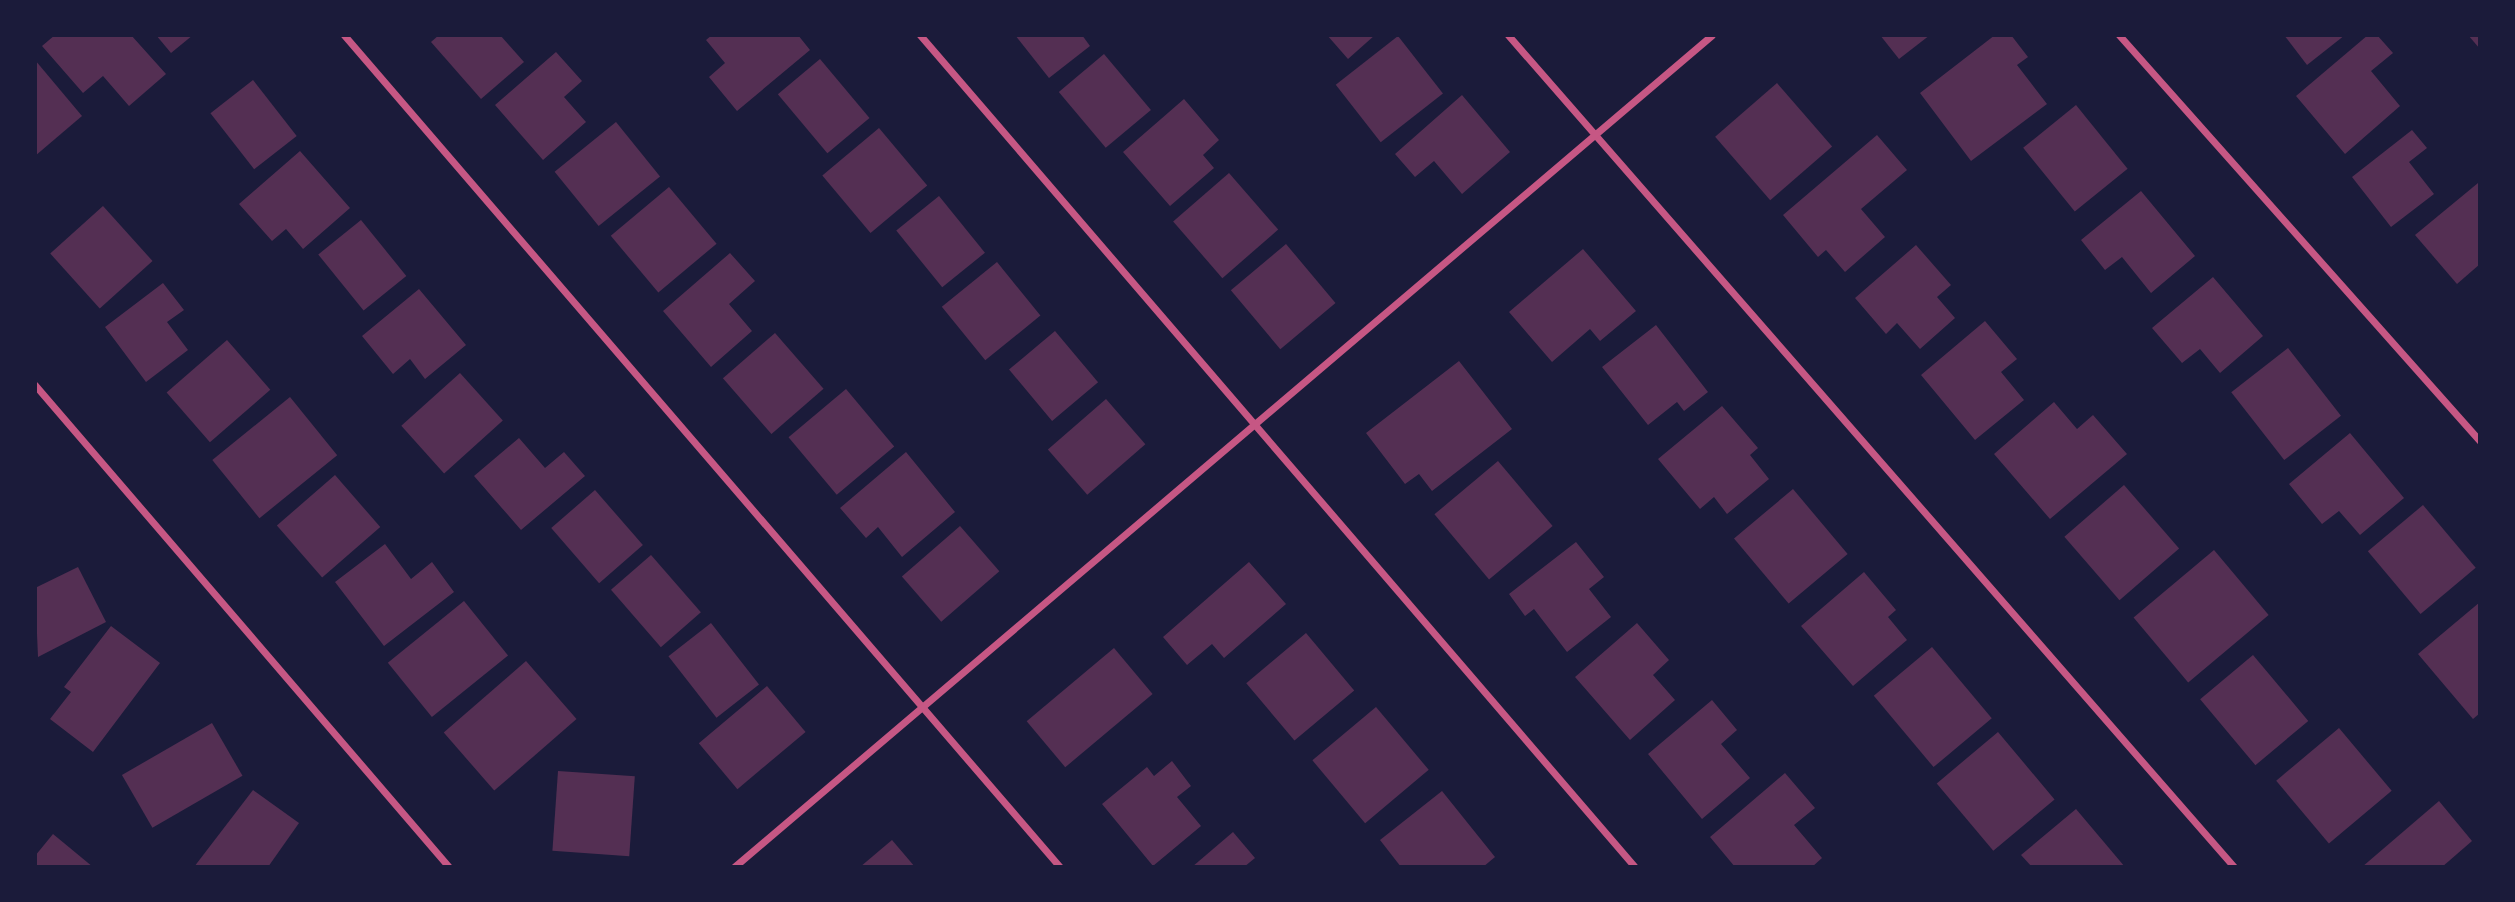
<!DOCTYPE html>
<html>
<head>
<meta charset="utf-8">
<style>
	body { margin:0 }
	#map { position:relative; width:2515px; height:902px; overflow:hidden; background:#1b1b3a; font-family:"Open Sans",sans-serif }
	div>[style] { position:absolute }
	.building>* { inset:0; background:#542f53; transform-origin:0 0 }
	.minor>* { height:7px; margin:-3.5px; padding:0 3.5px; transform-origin:3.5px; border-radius:3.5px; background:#c65784 }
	span { translate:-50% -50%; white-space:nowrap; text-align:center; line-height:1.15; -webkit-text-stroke:7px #1b1b3a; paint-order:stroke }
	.frame { position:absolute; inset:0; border:37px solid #1b1b3a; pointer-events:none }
</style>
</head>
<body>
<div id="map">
	<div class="building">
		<div style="clip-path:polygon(55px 35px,131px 35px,166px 74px,129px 106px,103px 76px,83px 93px,42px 46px)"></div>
		<div style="clip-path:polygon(156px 35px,193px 35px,171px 53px)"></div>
		<div style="clip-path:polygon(439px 35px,500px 35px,524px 62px,481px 99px,431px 42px)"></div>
		<div style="clip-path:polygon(712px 35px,798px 35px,810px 50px,737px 111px,709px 77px,725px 63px,706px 40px)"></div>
		<div style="clip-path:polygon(1015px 35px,1082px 35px,1090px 46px,1049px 78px)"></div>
		<div style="clip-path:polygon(1327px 35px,1375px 35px,1348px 59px)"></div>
		<div style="clip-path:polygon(1880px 35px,1930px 35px,1899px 59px)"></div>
		<div style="clip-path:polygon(1995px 35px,2011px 35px,2028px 57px,2017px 65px,2047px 104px,1971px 161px,1920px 93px)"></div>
		<div style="clip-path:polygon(2284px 35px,2345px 35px,2307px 65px)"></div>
		<div style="clip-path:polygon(2368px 35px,2377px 35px,2393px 53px,2371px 71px,2400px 106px,2345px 154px,2296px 96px)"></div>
		<div style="clip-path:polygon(2468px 35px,2480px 35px,2480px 49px)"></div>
		<div style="left:1398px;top:36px;width:73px;height:79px;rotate:52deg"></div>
		<div style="clip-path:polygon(556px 52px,582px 81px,564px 97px,586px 122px,543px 160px,495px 105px)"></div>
		<div style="left:1104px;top:54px;width:73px;height:59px;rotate:50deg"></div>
		<div style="left:820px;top:59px;width:77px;height:55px;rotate:50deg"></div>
		<div style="clip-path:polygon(35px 60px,82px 116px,35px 156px)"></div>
		<div style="left:253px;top:80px;width:71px;height:54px;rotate:52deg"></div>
		<div style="left:1777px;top:83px;width:84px;height:82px;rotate:49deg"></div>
		<div style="clip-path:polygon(1462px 95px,1510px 152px,1462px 194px,1434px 161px,1415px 177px,1395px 154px)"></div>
		<div style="clip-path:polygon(1184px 99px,1219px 140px,1203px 155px,1214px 168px,1170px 206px,1123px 152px)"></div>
		<div style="left:2076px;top:105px;width:82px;height:68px;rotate:51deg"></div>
		<div style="left:616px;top:122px;width:70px;height:79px;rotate:51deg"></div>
		<div style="left:879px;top:128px;width:75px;height:74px;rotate:50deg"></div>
		<div style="clip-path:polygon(2412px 130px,2427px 148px,2409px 162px,2434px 194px,2391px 227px,2352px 177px)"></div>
		<div style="clip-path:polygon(1877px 135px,1907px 170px,1861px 209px,1885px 237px,1845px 272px,1826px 250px,1818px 257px,1783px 215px)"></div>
		<div style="clip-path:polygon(300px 151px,350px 208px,303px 249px,286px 229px,272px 241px,239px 204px)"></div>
		<div style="left:1229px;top:173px;width:75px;height:74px;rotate:49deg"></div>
		<div style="clip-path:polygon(2478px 183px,2480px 264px,2457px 284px,2415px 235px)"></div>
		<div style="left:669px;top:187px;width:74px;height:76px;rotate:50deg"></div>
		<div style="clip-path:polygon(2141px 191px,2195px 256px,2151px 293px,2122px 257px,2105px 270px,2081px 240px)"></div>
		<div style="left:939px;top:196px;width:73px;height:55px;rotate:51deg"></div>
		<div style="left:103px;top:206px;width:74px;height:71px;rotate:48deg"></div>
		<div style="left:361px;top:220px;width:72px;height:55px;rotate:51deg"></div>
		<div style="left:1286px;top:244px;width:77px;height:72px;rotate:50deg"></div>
		<div style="clip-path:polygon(1916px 245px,1951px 285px,1937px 297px,1955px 318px,1920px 349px,1897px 323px,1886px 334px,1855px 298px)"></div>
		<div style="clip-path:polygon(1583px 249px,1636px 311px,1600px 341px,1590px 329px,1552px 362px,1509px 312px)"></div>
		<div style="clip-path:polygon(730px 253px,755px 281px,729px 304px,752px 331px,711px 367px,663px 311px)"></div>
		<div style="left:997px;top:262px;width:69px;height:71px;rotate:51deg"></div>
		<div style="clip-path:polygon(2213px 277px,2263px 336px,2220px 373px,2200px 349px,2182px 363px,2152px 328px)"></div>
		<div style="clip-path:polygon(163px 283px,184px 310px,167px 322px,188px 350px,146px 382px,105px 327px)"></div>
		<div style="clip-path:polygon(419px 289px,466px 345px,425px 379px,410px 359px,393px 374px,362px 336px)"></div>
		<div style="clip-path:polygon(1985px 321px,2017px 359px,2001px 372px,2024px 400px,1975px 440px,1921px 375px)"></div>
		<div style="clip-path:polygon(1656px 325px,1708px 392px,1684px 411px,1677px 402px,1648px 425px,1602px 367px)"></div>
		<div style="left:1055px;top:331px;width:67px;height:60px;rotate:50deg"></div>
		<div style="left:775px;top:333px;width:74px;height:69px;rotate:49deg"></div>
		<div style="left:227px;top:340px;width:66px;height:80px;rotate:49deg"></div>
		<div style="left:2288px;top:348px;width:86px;height:72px;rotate:52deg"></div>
		<div style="clip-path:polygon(1459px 361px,1512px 429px,1432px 491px,1419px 474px,1405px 484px,1366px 433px)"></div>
		<div style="left:460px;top:373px;width:64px;height:79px;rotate:48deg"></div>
		<div style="left:846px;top:389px;width:75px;height:75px;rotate:50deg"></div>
		<div style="left:290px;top:397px;width:75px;height:100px;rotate:51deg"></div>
		<div style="left:1106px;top:399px;width:60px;height:77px;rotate:49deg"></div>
		<div style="clip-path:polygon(2054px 402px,2077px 429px,2093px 415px,2127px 454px,2050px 519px,1994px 454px)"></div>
		<div style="clip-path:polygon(1722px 406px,1758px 448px,1750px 455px,1769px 479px,1727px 514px,1714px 497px,1700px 509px,1658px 459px)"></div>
		<div style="clip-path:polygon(2350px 433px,2404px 498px,2360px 535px,2339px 511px,2322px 524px,2289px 484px)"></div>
		<div style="clip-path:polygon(519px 438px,545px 468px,564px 452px,585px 476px,521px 530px,474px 476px)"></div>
		<div style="clip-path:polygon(906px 452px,955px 512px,902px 557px,878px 527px,866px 538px,840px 508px)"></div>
		<div style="left:1498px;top:461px;width:85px;height:83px;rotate:50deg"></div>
		<div style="left:335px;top:475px;width:69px;height:77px;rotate:49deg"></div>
		<div style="left:2124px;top:485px;width:84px;height:79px;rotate:49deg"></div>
		<div style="left:1793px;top:489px;width:85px;height:77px;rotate:50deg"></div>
		<div style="left:595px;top:490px;width:73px;height:58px;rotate:49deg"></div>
		<div style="left:2423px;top:505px;width:82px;height:72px;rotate:50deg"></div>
		<div style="left:960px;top:526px;width:60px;height:77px;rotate:49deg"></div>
		<div style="clip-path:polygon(1576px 542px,1604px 577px,1589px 589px,1611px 617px,1567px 652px,1534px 609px,1525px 616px,1509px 594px)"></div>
		<div style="clip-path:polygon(385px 544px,411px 579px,432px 562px,454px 592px,384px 646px,335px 582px)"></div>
		<div style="left:2214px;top:550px;width:85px;height:105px;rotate:50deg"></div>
		<div style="left:651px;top:555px;width:76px;height:53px;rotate:49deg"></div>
		<div style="clip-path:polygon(1249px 562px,1286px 604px,1224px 658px,1212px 644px,1187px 665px,1163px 637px)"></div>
		<div style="clip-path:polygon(78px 567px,106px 622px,38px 657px,35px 588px)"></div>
		<div style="clip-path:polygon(1864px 572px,1896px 610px,1888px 617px,1907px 640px,1853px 686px,1801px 626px)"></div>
		<div style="left:464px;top:601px;width:70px;height:98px;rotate:51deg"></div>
		<div style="clip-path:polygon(2480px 602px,2480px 713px,2473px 719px,2418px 654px)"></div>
		<div style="left:711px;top:623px;width:78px;height:54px;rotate:52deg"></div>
		<div style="clip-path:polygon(1637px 623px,1669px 660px,1653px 675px,1675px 700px,1630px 740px,1575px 677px)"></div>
		<div style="clip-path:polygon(111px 626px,160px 663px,93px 752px,50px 719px,71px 692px,64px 687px)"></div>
		<div style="left:1306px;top:633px;width:75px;height:78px;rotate:50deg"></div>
		<div style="left:1932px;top:647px;width:93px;height:76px;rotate:50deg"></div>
		<div style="left:1114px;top:648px;width:60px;height:114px;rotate:50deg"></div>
		<div style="left:2253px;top:655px;width:86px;height:69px;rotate:50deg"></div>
		<div style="left:526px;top:661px;width:77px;height:109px;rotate:49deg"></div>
		<div style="left:767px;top:686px;width:60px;height:89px;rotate:50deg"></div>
		<div style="clip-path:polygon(1712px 700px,1737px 730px,1721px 744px,1750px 778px,1702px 819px,1648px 754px)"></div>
		<div style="left:1376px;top:707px;width:82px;height:83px;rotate:50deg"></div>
		<div style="left:212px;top:723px;width:61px;height:104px;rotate:60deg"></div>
		<div style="left:2339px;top:728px;width:82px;height:82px;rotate:50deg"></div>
		<div style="left:1998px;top:732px;width:88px;height:80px;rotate:50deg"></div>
		<div style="clip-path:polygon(1172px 761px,1191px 786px,1177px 797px,1201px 826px,1153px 866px,1102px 804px,1147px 767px,1154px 776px)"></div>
		<div style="left:558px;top:771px;width:77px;height:80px;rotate:4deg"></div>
		<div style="clip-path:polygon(1785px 773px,1815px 808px,1794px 825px,1822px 858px,1812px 867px,1735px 867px,1710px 837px)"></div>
		<div style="clip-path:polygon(253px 790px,299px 823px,268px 867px,194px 867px)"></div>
		<div style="clip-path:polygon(1442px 791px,1495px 857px,1483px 867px,1401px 867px,1380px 840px)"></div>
		<div style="clip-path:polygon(2439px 801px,2472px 841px,2442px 867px,2362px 867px)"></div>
		<div style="clip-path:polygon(2076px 809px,2125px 867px,2032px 867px,2021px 855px)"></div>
		<div style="clip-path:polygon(1233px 832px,1255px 858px,1244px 867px,1192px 867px)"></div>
		<div style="clip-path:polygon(53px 834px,93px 867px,35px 867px,35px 856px)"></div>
		<div style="clip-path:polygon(892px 840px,915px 867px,860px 867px)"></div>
	</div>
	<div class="minor">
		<div style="left:344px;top:35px;width:1098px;rotate:49.29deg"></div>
		<div style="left:920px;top:35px;width:1097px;rotate:49.33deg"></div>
		<div style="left:1508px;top:35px;width:1104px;rotate:48.89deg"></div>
		<div style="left:2119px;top:35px;width:543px;rotate:48.36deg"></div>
		<div style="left:35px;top:385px;width:635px;rotate:49.34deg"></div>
		<div style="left:734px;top:867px;width:1284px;rotate:-40.39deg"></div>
	</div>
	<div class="frame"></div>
</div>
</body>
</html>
